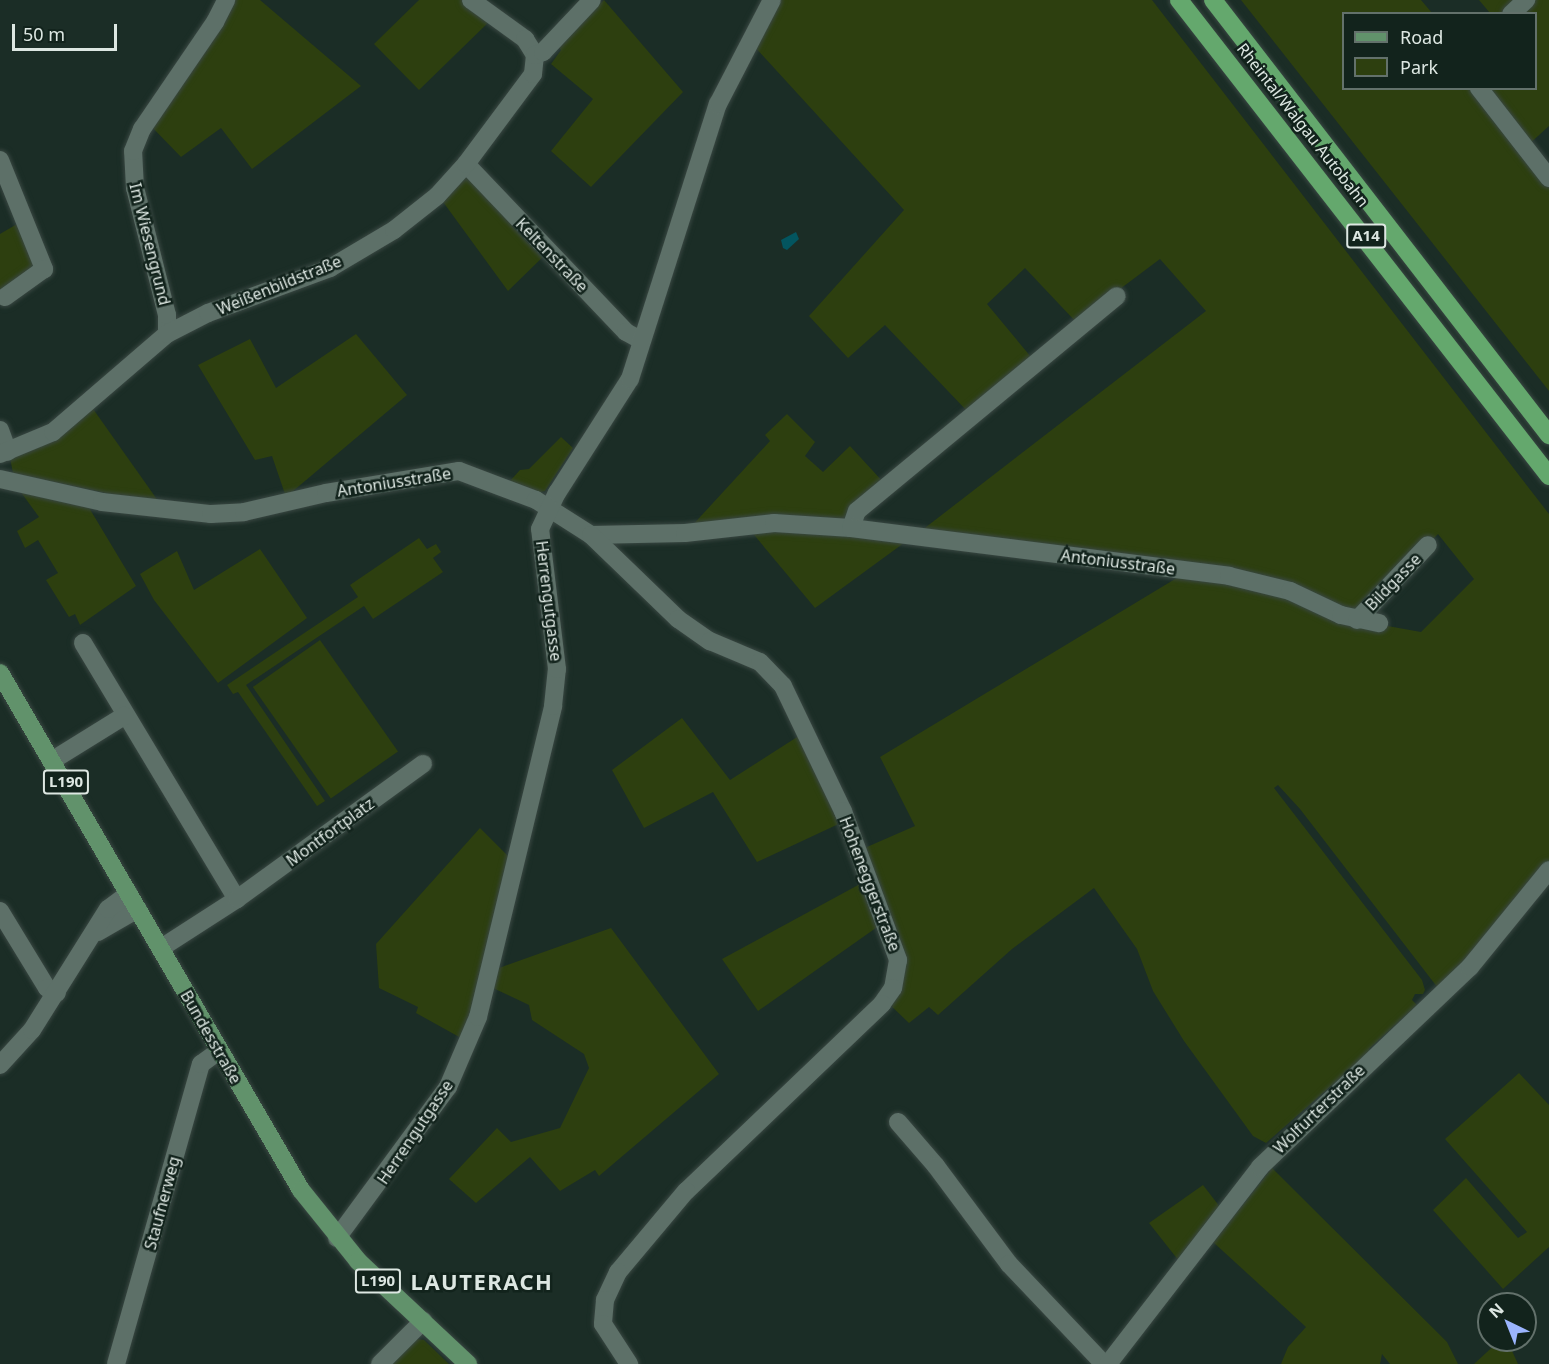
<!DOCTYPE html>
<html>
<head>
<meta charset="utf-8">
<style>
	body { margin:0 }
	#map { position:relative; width:1549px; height:1364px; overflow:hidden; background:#1b2d26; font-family:"Noto Sans",sans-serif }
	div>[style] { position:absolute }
	.green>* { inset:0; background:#2d3f0f; transform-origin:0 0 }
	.water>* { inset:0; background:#03555f }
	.roads { filter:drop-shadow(0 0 2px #394742) drop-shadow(0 0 2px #394742) }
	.minor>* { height:18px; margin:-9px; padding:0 9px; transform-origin:9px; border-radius:9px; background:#5d7068 }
	.major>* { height:18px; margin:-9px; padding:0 9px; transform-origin:9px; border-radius:9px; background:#61926b }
	.highway>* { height:18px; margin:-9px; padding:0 9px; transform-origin:9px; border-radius:9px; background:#64a86d }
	span { translate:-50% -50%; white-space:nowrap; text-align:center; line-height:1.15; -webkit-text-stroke:5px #12231c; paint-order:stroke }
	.shield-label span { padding:2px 4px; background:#12231c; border:2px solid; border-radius:4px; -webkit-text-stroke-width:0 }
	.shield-label { font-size:15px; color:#dde7e2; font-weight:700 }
	.street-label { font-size:16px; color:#dde7e2 }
	.district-label { font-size:22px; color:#dde7e2; font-weight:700; letter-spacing:1.5px }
	.legend { position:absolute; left:1342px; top:12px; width:195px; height:78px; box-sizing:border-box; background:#12231c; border:2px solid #63716b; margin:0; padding:8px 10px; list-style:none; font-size:18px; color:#dde7e2 }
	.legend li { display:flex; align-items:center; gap:12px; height:30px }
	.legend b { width:30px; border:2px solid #63716b }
	.north { position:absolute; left:1477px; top:1292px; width:60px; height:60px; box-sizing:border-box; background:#12231c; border:2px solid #63716b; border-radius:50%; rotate:317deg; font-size:16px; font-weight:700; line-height:24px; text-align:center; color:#dde7e2 }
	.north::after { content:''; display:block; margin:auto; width:21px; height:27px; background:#9bb4fd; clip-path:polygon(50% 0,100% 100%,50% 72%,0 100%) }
	.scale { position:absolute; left:12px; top:24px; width:105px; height:27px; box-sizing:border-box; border:3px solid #dde7e2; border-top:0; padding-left:8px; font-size:18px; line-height:21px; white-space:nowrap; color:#dde7e2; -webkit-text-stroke:4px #12231c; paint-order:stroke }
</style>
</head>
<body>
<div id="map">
	<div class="green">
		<div style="clip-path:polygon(226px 0,260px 0,361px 86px,252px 169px,221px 128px,181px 157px,147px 122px)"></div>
		<div style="clip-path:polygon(419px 0,469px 0,494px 17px,419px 90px,374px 44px)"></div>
		<div style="clip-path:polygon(604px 0,683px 92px,591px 187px,551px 151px,593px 99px,551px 64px,561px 50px,557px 45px)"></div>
		<div style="clip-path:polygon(779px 0,1152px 0,1549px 514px,1549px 867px,1441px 992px,1300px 809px,1278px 785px,1274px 788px,1422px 980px,1425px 990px,1423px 994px,1415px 994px,1412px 1000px,1417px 1005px,1369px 1049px,1371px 1051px,1266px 1143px,1253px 1136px,1184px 1041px,1153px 991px,1137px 949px,1094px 888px,1012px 949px,938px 1015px,929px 1007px,909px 1023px,888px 1003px,902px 977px,902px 947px,860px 850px,915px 826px,880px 757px,1185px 573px,1256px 585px,1343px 618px,1421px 632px,1474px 579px,1438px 534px,1356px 618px,1294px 590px,1227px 572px,966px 547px,917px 534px,1206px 311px,1160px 259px,1076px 322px,1025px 268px,987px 304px,1031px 357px,967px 411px,885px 325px,848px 358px,809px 316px,904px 210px,753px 45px)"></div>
		<div style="clip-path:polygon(1241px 0,1421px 0,1432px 13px,1344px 14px,1344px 88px,1536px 88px,1536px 14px,1490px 13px,1479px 0,1549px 0,1549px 126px,1527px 146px,1549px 174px,1549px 391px)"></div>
		<div style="clip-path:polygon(466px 166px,548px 252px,508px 291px,438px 195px)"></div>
		<div style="clip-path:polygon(17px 224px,35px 265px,0 292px,0 234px)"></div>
		<div style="clip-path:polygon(356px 334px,407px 395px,286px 497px,272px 456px,255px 460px,198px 365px,250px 339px,276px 388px)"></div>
		<div style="clip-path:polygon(91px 406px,161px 505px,13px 473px,10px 458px)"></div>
		<div style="clip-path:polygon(787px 414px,815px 442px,805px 456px,823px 472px,850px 446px,884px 483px,835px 527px,908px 540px,815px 608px,745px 524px,689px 529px,770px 441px,765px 435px)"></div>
		<div style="clip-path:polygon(561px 437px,573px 448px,545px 491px,536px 493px,508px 483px,520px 470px,529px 469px)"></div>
		<div style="clip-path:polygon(20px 491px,85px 501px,136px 586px,80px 625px,75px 614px,69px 617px,46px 580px,58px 573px,38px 540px,25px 548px,17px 531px,39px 517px)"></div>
		<div style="clip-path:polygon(419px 538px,427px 549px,436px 544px,441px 552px,433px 558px,443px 572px,373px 619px,364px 606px,246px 685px,325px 801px,317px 806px,238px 692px,233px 694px,227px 685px,358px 597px,350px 585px)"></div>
		<div style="clip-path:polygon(260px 549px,307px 618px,218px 683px,154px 600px,140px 574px,177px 551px,194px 590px)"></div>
		<div style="left:320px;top:640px;width:136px;height:82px;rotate:55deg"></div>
		<div style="clip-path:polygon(682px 718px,730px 780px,805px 732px,845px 821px,757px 862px,713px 792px,644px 828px,612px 770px)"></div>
		<div style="clip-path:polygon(480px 828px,510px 858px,480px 995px,461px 1038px,416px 1013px,418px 1007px,379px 988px,376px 944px)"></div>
		<div style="clip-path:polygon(860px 884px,883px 923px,758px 1011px,722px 959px)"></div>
		<div style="clip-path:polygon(611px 928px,719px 1074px,599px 1176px,595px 1170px,560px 1191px,530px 1157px,476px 1203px,449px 1179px,497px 1128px,511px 1142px,560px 1128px,589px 1068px,584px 1054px,532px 1020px,529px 1005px,493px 988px,499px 968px)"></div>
		<div style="clip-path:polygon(1519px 1073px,1549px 1105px,1549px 1247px,1503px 1289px,1433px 1210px,1466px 1178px,1518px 1238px,1527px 1232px,1445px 1139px)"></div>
		<div style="clip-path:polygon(1272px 1168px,1447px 1342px,1458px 1364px,1390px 1364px,1382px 1354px,1380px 1364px,1281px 1364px,1288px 1347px,1306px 1327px,1213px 1242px)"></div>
		<div style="clip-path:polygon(1203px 1185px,1220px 1207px,1179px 1261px,1149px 1223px)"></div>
		<div style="clip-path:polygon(417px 1339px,424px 1340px,449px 1364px,392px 1364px)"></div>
		<div style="clip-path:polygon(1500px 1340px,1507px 1340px,1518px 1364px,1474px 1364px)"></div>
	</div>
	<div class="water">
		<div style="clip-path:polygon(796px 232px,799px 239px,787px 250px,783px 248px,781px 240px)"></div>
	</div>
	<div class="roads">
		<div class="minor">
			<div style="left:471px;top:0;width:67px;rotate:35.8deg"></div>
			<div style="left:525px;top:39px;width:19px;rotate:58deg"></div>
			<div style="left:1511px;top:14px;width:21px;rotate:-43deg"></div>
			<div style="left:1479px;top:88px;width:114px;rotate:52.1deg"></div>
			<div style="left:0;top:160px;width:118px;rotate:68deg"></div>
			<div style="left:44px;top:269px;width:48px;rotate:144.3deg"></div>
			<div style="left:466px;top:164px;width:232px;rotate:46.4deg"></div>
			<div style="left:626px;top:332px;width:18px;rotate:29deg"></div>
			<div style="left:167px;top:334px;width:19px;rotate:-90deg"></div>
			<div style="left:167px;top:315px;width:131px;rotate:-104.1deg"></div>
			<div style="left:135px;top:188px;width:37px;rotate:-93deg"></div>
			<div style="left:133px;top:151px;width:24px;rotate:-68deg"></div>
			<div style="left:142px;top:129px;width:130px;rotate:-55.7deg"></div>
			<div style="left:215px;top:22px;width:25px;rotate:-63deg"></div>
			<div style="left:0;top:430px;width:23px;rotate:70deg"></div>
			<div style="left:0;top:454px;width:57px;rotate:-22.5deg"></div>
			<div style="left:53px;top:432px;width:150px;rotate:-40.7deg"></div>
			<div style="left:167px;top:334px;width:46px;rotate:-27.1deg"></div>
			<div style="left:208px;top:313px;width:130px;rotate:-20.2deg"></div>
			<div style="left:330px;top:268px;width:74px;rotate:-30.7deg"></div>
			<div style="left:394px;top:230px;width:55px;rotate:-38.3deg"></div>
			<div style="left:437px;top:196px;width:43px;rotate:-47.8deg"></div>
			<div style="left:466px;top:164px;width:112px;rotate:-53.3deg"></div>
			<div style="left:533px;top:74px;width:19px;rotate:-84deg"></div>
			<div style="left:535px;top:55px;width:9px;rotate:-21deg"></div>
			<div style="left:543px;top:52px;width:71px;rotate:-46.7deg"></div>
			<div style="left:0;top:479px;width:105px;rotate:12.7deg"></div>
			<div style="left:102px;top:502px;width:110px;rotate:6.3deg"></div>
			<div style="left:211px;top:514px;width:33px;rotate:-3deg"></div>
			<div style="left:244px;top:512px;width:84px;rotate:-13deg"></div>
			<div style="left:326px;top:493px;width:135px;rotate:-9.4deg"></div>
			<div style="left:459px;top:471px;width:82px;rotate:20.6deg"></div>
			<div style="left:536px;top:500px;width:65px;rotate:32.5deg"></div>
			<div style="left:591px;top:535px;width:94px;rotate:-1.2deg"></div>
			<div style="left:685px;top:533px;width:90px;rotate:-6.4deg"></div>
			<div style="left:774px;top:523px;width:77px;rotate:3.7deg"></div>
			<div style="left:851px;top:528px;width:381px;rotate:7.2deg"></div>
			<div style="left:1229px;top:576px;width:63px;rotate:13.8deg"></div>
			<div style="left:1290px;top:591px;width:56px;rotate:25.2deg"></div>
			<div style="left:1341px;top:615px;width:39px;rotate:12deg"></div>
			<div style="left:851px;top:528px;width:18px;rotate:-71deg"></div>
			<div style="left:857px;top:511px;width:337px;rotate:-39.6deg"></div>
			<div style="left:591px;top:535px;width:121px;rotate:44deg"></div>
			<div style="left:678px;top:619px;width:39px;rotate:35deg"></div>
			<div style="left:710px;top:641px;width:54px;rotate:22.8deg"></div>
			<div style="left:760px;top:662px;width:33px;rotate:46deg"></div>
			<div style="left:783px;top:686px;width:139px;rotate:64.4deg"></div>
			<div style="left:843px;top:811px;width:159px;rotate:69.7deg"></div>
			<div style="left:898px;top:960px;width:28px;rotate:100deg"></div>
			<div style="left:893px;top:988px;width:19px;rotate:125deg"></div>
			<div style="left:882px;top:1004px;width:271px;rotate:136.3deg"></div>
			<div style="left:686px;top:1191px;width:106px;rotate:130deg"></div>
			<div style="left:618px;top:1272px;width:31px;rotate:115deg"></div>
			<div style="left:605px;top:1300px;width:24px;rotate:95deg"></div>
			<div style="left:603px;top:1324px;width:48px;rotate:57deg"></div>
			<div style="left:1357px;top:620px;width:103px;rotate:-46.6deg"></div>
			<div style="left:83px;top:643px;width:299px;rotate:59deg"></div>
			<div style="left:53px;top:760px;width:84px;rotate:-31.8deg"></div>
			<div style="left:0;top:911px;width:90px;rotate:58.6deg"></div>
			<div style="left:47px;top:988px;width:11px;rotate:27deg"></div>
			<div style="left:98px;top:932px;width:46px;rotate:-29.9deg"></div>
			<div style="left:161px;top:948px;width:90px;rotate:-32.8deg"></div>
			<div style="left:237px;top:899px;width:230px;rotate:-36deg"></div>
			<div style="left:0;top:1065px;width:47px;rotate:-47.6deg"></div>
			<div style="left:32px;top:1030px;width:143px;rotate:-57.9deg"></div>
			<div style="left:108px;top:909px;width:26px;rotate:-37deg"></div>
			<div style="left:898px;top:1122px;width:58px;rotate:49.2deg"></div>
			<div style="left:936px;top:1166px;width:122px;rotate:53.3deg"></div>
			<div style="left:1009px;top:1264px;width:138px;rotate:46.5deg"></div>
			<div style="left:337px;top:1238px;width:187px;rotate:-53.7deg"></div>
			<div style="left:448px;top:1087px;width:76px;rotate:-66.8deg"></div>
			<div style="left:478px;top:1017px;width:320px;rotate:-76.4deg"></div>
			<div style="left:553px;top:706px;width:37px;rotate:-84deg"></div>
			<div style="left:557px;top:669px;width:141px;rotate:-96.9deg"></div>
			<div style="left:540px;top:529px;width:40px;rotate:-65deg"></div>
			<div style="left:557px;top:493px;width:135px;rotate:-57.4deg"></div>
			<div style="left:630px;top:379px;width:289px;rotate:-72.3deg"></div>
			<div style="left:718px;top:104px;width:117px;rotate:-62.6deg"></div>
			<div style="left:116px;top:1364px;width:312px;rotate:-74.2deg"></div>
			<div style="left:201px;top:1064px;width:22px;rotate:-36deg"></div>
			<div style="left:380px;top:1364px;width:61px;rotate:-45deg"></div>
			<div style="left:1108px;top:1364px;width:249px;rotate:-52.3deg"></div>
			<div style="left:1260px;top:1167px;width:290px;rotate:-43.6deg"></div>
			<div style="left:1470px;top:967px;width:125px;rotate:-50.8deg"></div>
		</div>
		<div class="major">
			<div style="left:0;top:673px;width:598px;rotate:59.79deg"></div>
			<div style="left:301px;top:1190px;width:91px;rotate:51.2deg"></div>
			<div style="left:358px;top:1261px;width:151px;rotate:43.1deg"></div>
		</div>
		<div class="highway">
			<div style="left:1179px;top:0;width:603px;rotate:52.14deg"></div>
			<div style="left:1213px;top:0;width:550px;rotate:52.32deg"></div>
		</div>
	</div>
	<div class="shield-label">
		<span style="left:1366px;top:236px">A14</span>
		<span style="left:66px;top:782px">L190</span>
		<span style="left:378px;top:1281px">L190</span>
	</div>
	<div class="street-label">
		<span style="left:1303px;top:125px;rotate:52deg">Rheintal/Walgau Autobahn</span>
		<span style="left:150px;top:244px;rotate:76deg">Im Wiesengrund</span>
		<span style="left:552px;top:255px;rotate:46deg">Keltenstraße</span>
		<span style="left:279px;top:285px;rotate:-22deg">Weißenbildstraße</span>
		<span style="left:394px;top:482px;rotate:-9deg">Antoniusstraße</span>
		<span style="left:1118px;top:562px;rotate:7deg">Antoniusstraße</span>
		<span style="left:1393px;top:582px;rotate:-46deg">Bildgasse</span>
		<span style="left:549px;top:601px;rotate:83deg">Herrengutgasse</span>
		<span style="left:330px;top:832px;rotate:-36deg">Montfortplatz</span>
		<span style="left:870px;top:884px;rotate:69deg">Hoheneggerstraße</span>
		<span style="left:211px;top:1037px;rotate:60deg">Bundesstraße</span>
		<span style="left:1319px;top:1109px;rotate:-44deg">Wolfurterstraße</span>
		<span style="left:415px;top:1132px;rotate:-56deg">Herrengutgasse</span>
		<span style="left:162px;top:1203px;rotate:-75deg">Staufnerweg</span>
	</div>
	<div class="district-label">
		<span style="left:482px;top:1282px">LAUTERACH</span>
	</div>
	<ul class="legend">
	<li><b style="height:8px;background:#61926b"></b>Road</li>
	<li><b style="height:16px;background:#2d3f0f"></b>Park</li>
	</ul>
	<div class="north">N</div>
	<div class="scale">50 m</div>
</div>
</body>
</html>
